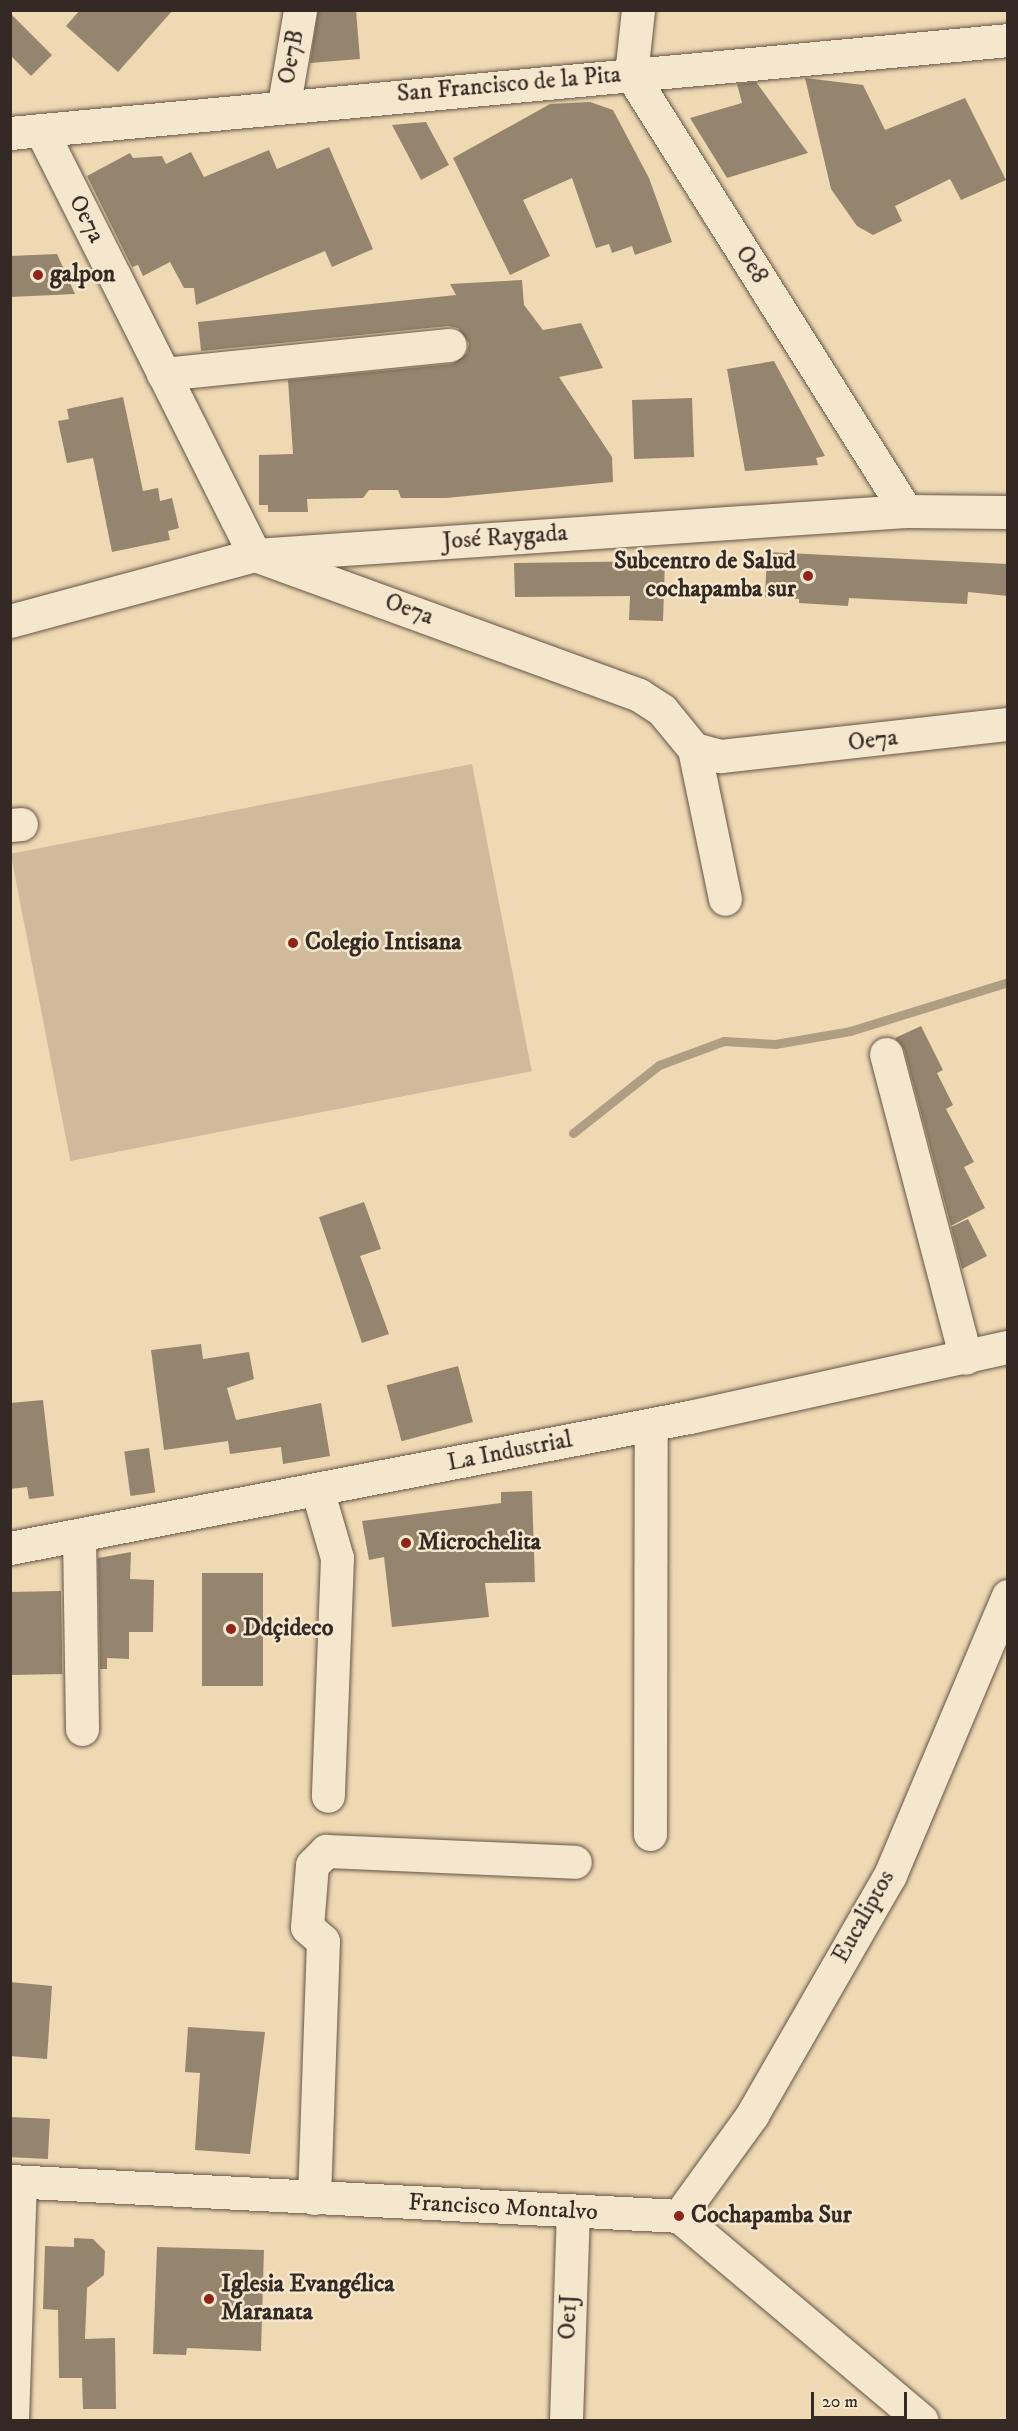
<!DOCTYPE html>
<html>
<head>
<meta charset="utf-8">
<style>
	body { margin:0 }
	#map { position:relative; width:1018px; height:2431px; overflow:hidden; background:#efd9b3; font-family:"IM FELL DW Pica",serif }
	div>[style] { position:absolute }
	.green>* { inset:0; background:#cfbb9b; transform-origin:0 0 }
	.stream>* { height:9px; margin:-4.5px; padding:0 4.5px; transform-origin:4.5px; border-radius:4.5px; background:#b09e82 }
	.building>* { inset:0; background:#96856e; transform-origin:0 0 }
	.roads { filter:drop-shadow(0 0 2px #645647) drop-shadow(0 0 2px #645647) }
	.minor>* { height:33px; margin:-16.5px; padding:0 16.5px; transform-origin:16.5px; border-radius:16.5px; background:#f5e6ce }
	.dots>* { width:16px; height:16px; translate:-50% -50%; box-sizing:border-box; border:3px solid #f5e6ce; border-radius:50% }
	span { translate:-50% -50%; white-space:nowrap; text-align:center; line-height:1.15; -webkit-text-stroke:5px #f5e6ce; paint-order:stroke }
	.street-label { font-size:24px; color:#352a23 }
	.poi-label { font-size:24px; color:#352a23; font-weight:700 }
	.left { translate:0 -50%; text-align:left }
	.right { translate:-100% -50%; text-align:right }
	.frame { position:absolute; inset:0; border:12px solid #352a23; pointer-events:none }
	.scale { position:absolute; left:811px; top:2392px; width:96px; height:27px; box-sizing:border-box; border:3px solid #352a23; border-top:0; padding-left:8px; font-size:18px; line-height:21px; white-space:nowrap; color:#352a23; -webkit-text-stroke:4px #f5e6ce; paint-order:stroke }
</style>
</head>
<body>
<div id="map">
	<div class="green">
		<div style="left:472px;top:764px;width:313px;height:470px;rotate:79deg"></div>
	</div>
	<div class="stream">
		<div style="left:573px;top:1133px;width:110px;rotate:-38.3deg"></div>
		<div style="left:659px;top:1065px;width:69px;rotate:-20.3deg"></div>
		<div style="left:724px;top:1041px;width:51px;rotate:3.4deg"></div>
		<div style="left:775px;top:1044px;width:76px;rotate:-9.8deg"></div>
		<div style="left:850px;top:1031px;width:165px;rotate:-17.2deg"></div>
	</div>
	<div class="building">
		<div style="clip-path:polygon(80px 10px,173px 10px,118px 72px,66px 26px)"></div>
		<div style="clip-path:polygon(318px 10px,356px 10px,360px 59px,310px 63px)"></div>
		<div style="clip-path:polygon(10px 13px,52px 55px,31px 76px,10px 55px)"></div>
		<div style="clip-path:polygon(805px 78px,863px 85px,885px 130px,965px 98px,1006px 180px,961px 200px,950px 179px,895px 206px,902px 221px,873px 235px,857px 226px,831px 189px)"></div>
		<div style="clip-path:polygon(756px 82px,808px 153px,727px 178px,690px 118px,742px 103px,737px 84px)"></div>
		<div style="clip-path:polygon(590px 102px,613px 110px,649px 178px,672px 242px,635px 255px,632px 246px,612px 253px,609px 244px,596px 248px,572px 178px,523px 200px,550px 256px,510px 275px,453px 158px,550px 104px)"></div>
		<div style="clip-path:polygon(426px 122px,449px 165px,421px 180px,392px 125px)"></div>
		<div style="clip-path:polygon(329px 147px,373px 249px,332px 267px,325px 251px,196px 305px,194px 288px,184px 288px,170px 262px,143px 276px,138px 265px,132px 267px,87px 176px,130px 153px,133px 158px,162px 156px,166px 164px,191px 152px,204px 177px,269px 150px,277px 169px)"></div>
		<div style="clip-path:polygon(57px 254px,75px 294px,10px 297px,10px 256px)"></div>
		<div style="clip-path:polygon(522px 280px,524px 305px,543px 330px,581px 323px,603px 368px,559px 377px,612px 457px,613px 482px,446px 498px,401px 498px,398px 490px,369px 490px,363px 498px,307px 499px,308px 512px,268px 512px,268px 505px,259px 505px,259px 455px,293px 454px,288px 380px,452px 364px,467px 353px,469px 343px,458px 328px,448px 326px,201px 351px,198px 322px,456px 295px,450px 284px)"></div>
		<div style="clip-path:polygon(774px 361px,825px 456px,816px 458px,818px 465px,745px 471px,727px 369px)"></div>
		<div style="clip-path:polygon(123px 397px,143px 491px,158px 488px,160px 501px,172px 498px,179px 528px,168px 531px,170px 540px,112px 552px,93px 458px,67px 463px,58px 421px,69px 419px,67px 409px)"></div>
		<div style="left:692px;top:398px;width:59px;height:60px;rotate:88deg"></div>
		<div style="clip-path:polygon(767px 552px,1008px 564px,1008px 596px,968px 592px,967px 604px,849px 598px,848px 606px,799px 603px,799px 599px,765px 597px)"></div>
		<div style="clip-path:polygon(665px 561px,663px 621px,629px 620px,630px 596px,515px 597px,514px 563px)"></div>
		<div style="clip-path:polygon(921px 1026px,943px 1070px,937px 1073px,953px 1105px,946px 1109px,974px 1162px,964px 1167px,985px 1208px,951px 1226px,904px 1049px,895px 1038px)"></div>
		<div style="clip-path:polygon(364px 1202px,381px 1249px,360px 1256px,389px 1334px,362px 1343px,319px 1217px)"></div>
		<div style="clip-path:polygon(968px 1219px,987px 1256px,962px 1269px,951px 1227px)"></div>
		<div style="clip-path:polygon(201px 1344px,203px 1359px,249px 1352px,254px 1379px,227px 1388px,236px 1420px,321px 1403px,330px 1456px,283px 1464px,281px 1447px,230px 1454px,228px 1441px,164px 1450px,151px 1350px)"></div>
		<div style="left:458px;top:1366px;width:58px;height:74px;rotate:75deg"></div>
		<div style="clip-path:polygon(43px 1400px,54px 1496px,29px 1499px,27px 1487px,10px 1489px,10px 1403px)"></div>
		<div style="left:149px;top:1448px;width:45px;height:25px;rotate:82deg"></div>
		<div style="clip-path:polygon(532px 1491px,535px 1582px,485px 1583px,489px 1617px,392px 1627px,384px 1557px,369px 1560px,362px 1521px,501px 1503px,501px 1492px)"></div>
		<div style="clip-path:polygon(131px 1552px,130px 1579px,154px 1580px,153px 1632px,129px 1632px,129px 1659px,107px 1658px,107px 1669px,100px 1669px,98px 1558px)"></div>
		<div style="left:202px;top:1573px;width:61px;height:113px"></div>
		<div style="left:61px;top:1591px;width:83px;height:51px;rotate:89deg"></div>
		<div style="clip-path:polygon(10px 1982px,52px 1986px,47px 2059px,10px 2056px)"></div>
		<div style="clip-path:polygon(188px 2027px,265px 2032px,250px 2154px,195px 2150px,200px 2073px,185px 2072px)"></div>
		<div style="left:10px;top:2117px;width:40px;height:40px;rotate:3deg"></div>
		<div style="clip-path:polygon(74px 2238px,93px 2239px,105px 2251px,104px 2275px,87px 2288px,85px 2339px,115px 2338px,116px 2409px,83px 2409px,82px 2378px,59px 2378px,58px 2310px,43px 2309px,45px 2246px,74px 2247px)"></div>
		<div style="clip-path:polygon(157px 2247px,264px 2250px,261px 2351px,187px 2348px,186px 2355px,153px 2354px)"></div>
	</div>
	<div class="roads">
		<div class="minor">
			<div style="left:638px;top:10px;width:64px;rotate:96.2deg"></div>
			<div style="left:631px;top:74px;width:516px;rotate:57.82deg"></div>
			<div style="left:284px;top:104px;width:95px;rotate:-80.3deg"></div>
			<div style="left:41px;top:130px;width:476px;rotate:63.3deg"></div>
			<div style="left:255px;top:555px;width:409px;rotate:20deg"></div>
			<div style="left:639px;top:695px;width:27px;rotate:33deg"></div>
			<div style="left:662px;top:710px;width:50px;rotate:50.6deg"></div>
			<div style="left:694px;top:749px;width:28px;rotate:15deg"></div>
			<div style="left:721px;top:756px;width:289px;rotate:-6.4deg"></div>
			<div style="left:10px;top:133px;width:1002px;rotate:-5.32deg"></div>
			<div style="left:163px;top:374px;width:288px;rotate:-5.8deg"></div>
			<div style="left:10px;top:621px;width:254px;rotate:-15.1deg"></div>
			<div style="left:255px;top:555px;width:652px;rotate:-3.87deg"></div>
			<div style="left:906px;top:511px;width:102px;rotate:0.6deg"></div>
			<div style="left:694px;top:749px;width:153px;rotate:78.3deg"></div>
			<div style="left:10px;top:825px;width:11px;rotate:-5deg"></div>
			<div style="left:886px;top:1054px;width:314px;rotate:75.3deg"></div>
			<div style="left:317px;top:1489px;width:72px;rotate:73.8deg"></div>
			<div style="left:337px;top:1558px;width:238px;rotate:92.2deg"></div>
			<div style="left:79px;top:1536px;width:193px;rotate:89.1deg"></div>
			<div style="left:10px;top:1548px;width:692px;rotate:-10.92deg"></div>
			<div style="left:689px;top:1417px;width:327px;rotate:-12.4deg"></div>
			<div style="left:650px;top:1834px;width:409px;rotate:-89.9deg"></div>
			<div style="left:10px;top:2181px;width:670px;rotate:2.99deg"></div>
			<div style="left:679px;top:2216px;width:317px;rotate:40.1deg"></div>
			<div style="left:314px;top:2198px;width:257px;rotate:-88deg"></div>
			<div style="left:323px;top:1941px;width:21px;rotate:-139deg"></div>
			<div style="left:307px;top:1927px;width:62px;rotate:-85.4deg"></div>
			<div style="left:312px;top:1865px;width:20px;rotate:-45deg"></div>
			<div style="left:326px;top:1851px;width:249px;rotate:2.5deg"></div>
			<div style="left:679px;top:2216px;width:125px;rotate:-54.1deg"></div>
			<div style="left:752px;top:2115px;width:277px;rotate:-60.1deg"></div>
			<div style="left:890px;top:1875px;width:303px;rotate:-67.1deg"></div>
			<div style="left:12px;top:2420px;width:238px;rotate:-88.1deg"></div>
			<div style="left:566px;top:2420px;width:207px;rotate:-88.1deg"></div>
		</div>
	</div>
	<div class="dots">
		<div style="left:38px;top:275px;background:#8f2418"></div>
		<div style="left:808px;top:576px;background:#8f2418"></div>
		<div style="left:293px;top:943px;background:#8f2418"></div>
		<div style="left:406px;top:1543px;background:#8f2418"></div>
		<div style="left:231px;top:1629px;background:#8f2418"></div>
		<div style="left:679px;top:2216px;background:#8f2418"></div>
		<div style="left:209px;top:2299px;background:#8f2418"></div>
	</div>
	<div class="street-label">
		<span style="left:292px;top:57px;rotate:-80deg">Oe7B</span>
		<span style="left:509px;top:85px;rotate:-5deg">San Francisco de la Pita</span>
		<span style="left:86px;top:219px;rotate:63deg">Oe7a</span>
		<span style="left:751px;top:265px;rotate:58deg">Oe8</span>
		<span style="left:505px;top:538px;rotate:-4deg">José Raygada</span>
		<span style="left:409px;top:610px;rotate:20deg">Oe7a</span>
		<span style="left:873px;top:741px;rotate:-7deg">Oe7a</span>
		<span style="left:510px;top:1452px;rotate:-11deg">La Industrial</span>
		<span style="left:864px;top:1917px;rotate:-61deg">Eucaliptos</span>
		<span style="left:503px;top:2208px;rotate:3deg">Francisco Montalvo</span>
		<span style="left:569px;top:2317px;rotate:-88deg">Oe1J</span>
	</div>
	<div class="poi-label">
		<span class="left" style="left:50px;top:275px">galpon</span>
		<span class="right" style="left:796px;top:576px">Subcentro de Salud<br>cochapamba sur</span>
		<span class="left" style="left:305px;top:943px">Colegio Intisana</span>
		<span class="left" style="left:418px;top:1543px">Microchelita</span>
		<span class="left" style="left:243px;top:1629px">Ddçideco</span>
		<span class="left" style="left:691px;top:2216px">Cochapamba Sur</span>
		<span class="left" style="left:221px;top:2299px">Iglesia Evangélica<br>Maranata</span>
	</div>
	<div class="frame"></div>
	<div class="scale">20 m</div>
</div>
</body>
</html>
